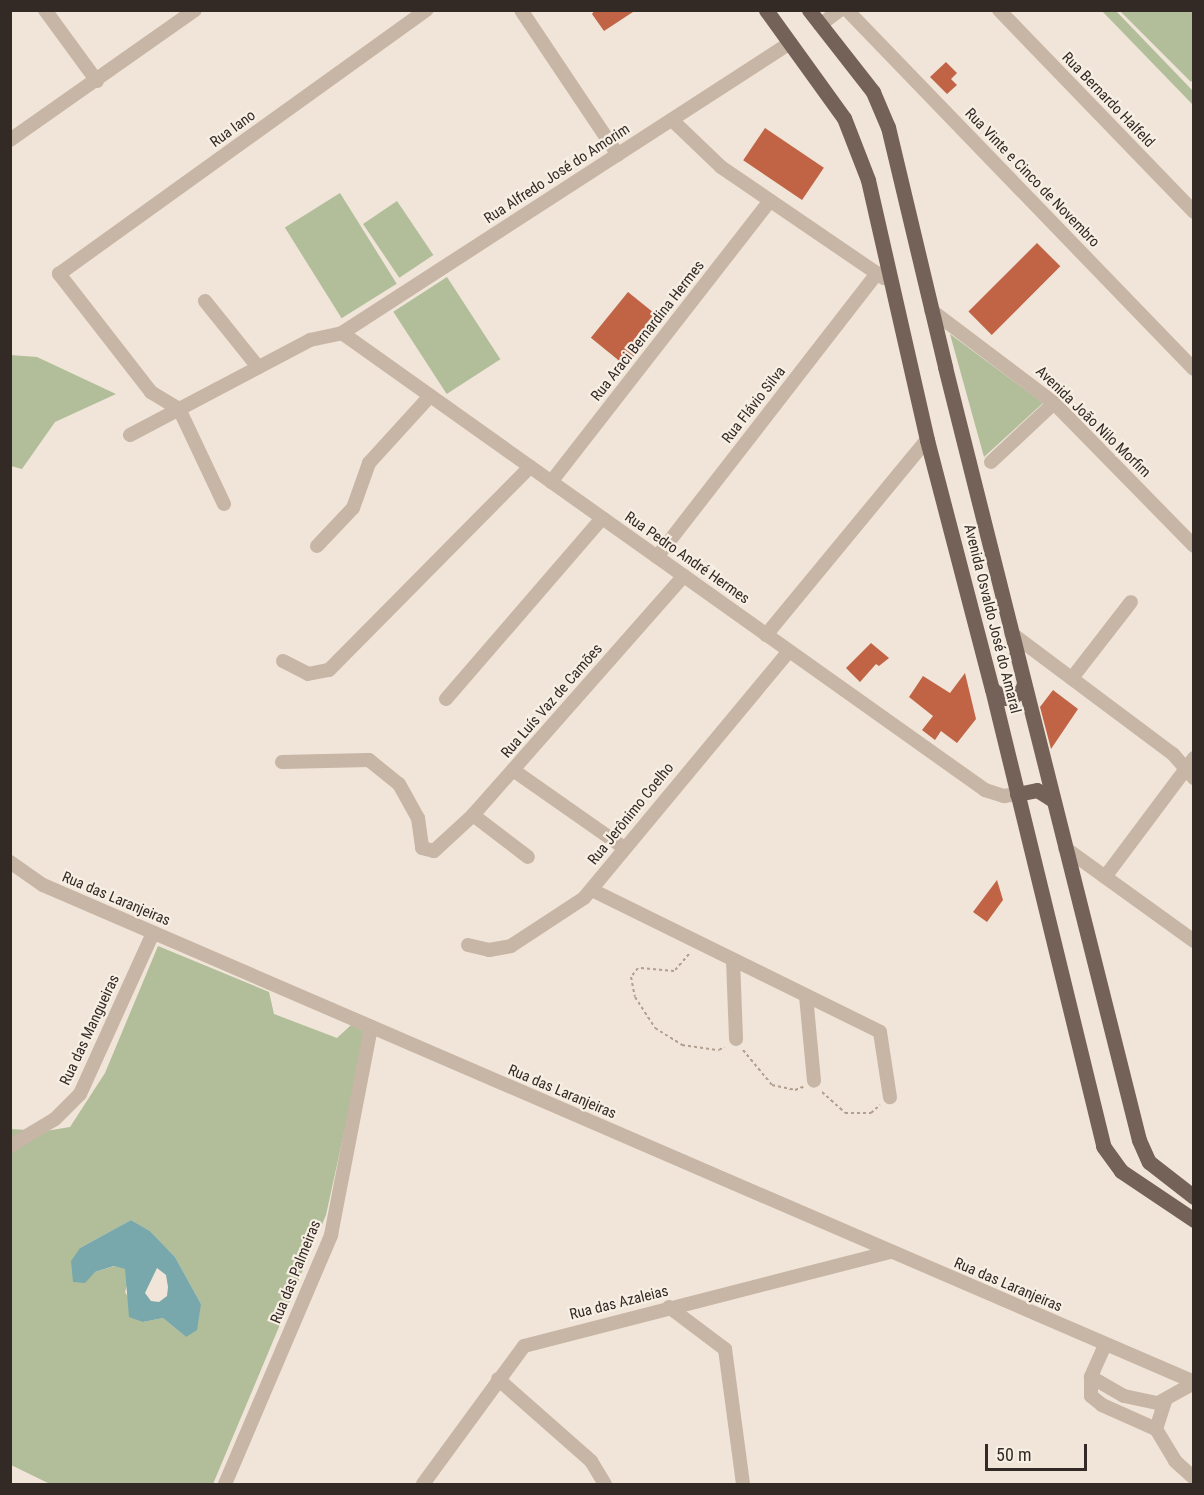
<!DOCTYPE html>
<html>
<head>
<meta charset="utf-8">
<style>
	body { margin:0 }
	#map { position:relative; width:1204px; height:1495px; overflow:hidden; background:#f0e5d8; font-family:"Roboto Condensed",sans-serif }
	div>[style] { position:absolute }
	.green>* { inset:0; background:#b1be99; transform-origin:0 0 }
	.water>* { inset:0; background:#78a8ab }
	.building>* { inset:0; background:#c16445; transform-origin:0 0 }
	.path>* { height:2px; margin-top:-1px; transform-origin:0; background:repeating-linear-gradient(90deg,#b29f8f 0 3px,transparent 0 6px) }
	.minor>* { height:14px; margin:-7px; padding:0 7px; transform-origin:7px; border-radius:7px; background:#c7b5a5 }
	.major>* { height:15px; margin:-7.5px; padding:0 7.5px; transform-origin:7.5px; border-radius:7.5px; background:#746157 }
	span { translate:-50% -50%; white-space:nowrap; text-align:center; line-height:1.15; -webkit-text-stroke:4.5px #f8efe4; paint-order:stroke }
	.street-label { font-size:15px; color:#332a26 }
	.frame { position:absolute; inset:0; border:12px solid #332a26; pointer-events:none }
	.scale { position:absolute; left:985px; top:1444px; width:102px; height:27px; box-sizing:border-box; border:3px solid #332a26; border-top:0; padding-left:8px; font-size:18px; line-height:21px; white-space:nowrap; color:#332a26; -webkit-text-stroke:4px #f8efe4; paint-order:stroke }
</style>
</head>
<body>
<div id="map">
	<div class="green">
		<div style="clip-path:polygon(1102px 11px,1116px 11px,1193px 91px,1193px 105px)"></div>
		<div style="clip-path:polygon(1120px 11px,1193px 11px,1193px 79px,1191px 82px)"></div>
		<div style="left:340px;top:193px;width:107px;height:65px;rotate:58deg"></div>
		<div style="left:397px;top:201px;width:65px;height:41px;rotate:56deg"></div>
		<div style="left:447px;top:277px;width:98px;height:64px;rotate:57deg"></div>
		<div style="clip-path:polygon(950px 334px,1043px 403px,984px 457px)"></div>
		<div style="clip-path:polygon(10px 355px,37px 357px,116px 394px,55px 422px,22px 469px,11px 466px)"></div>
		<div style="clip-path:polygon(evenodd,158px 946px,269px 992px,274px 1014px,337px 1038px,351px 1025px,366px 1032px,326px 1215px,213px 1484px,50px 1484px,11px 1465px,10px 1129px,46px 1131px,70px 1127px,105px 1073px,158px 946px,131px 1220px,150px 1231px,175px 1257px,201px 1304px,186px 1337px,163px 1318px,143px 1322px,125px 1292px,129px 1279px,126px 1269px,115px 1266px,95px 1272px,80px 1248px,131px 1220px)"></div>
	</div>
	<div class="water">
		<div style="clip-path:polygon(evenodd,131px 1220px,150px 1231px,175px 1257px,201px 1304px,197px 1330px,186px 1337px,163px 1318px,143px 1322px,129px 1317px,125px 1269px,114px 1266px,95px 1272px,85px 1283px,73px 1282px,71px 1261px,80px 1248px,131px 1220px,157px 1268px,166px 1275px,168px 1287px,167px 1296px,159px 1302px,151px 1301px,145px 1293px,157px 1268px)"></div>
	</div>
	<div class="building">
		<div style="clip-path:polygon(595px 10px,636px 10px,604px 31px,592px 14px)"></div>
		<div style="clip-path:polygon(946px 62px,957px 73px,951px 79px,957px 85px,947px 94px,930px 77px)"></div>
		<div style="left:765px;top:128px;width:71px;height:39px;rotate:34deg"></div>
		<div style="left:1037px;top:243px;width:33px;height:97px;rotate:45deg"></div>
		<div style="left:628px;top:292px;width:45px;height:59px;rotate:39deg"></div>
		<div style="clip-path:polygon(871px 643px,889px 658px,879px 666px,876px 664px,860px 682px,846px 668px)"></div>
		<div style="clip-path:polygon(965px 673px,976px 719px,957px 743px,941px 731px,935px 740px,922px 730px,933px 716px,909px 697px,923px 676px,950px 693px)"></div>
		<div style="clip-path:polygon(1053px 690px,1078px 709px,1051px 749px,1040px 707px)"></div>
		<div style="clip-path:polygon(997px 880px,1003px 900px,987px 922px,973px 912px)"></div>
	</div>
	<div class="path">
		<div style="left:689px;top:954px;width:23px;rotate:131deg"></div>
		<div style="left:674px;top:971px;width:36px;rotate:-175deg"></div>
		<div style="left:638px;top:968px;width:11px;rotate:128deg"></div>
		<div style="left:631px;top:977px;width:20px;rotate:79deg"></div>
		<div style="left:635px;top:997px;width:37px;rotate:57deg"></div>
		<div style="left:655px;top:1028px;width:32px;rotate:32deg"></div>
		<div style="left:682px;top:1045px;width:37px;rotate:8deg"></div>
		<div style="left:719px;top:1050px;width:6px;rotate:-31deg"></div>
		<div style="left:743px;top:1050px;width:45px;rotate:50.4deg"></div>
		<div style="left:772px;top:1085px;width:24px;rotate:12deg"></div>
		<div style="left:795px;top:1090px;width:9px;rotate:-21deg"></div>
		<div style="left:822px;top:1092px;width:31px;rotate:42deg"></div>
		<div style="left:845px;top:1113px;width:26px"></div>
		<div style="left:871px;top:1113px;width:12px;rotate:-42deg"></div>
	</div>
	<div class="minor">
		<div style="left:45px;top:10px;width:88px;rotate:53.8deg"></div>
		<div style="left:521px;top:10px;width:174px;rotate:56.2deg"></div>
		<div style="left:847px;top:10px;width:499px;rotate:46deg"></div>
		<div style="left:999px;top:10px;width:281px;rotate:46deg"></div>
		<div style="left:820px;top:25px;width:25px;rotate:-37deg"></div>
		<div style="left:672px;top:120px;width:68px;rotate:43.8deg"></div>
		<div style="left:721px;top:167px;width:197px;rotate:34.3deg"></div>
		<div style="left:10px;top:140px;width:226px;rotate:-35.1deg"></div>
		<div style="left:205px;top:301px;width:85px;rotate:51.2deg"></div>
		<div style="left:931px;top:310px;width:154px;rotate:37.1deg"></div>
		<div style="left:1054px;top:403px;width:200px;rotate:45.6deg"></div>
		<div style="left:342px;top:333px;width:789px;rotate:35.4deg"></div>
		<div style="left:985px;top:790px;width:20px;rotate:18deg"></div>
		<div style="left:1004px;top:796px;width:13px;rotate:-9deg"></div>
		<div style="left:130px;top:435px;width:204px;rotate:-27.8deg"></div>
		<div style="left:310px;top:340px;width:33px;rotate:-12deg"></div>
		<div style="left:342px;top:333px;width:534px;rotate:-32.92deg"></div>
		<div style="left:991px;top:462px;width:86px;rotate:-43.1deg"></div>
		<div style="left:551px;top:482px;width:356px;rotate:-52.1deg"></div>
		<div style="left:224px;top:504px;width:105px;rotate:-115.3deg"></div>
		<div style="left:179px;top:409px;width:33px;rotate:-149deg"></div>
		<div style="left:151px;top:392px;width:150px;rotate:-127.9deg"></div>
		<div style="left:59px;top:274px;width:453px;rotate:-35.7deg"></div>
		<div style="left:317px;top:546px;width:52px;rotate:-46.5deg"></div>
		<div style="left:353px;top:508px;width:48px;rotate:-70.4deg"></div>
		<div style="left:369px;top:463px;width:91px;rotate:-47.7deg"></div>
		<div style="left:657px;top:557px;width:359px;rotate:-52.2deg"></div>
		<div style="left:1011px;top:633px;width:202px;rotate:36.8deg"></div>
		<div style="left:1173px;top:754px;width:32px;rotate:49deg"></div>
		<div style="left:766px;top:635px;width:253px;rotate:-50.5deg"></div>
		<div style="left:283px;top:661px;width:28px;rotate:27deg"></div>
		<div style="left:308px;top:674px;width:21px;rotate:-11deg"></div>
		<div style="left:329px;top:670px;width:286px;rotate:-45.3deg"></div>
		<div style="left:1072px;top:678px;width:96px;rotate:-52.2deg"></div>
		<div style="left:446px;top:699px;width:239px;rotate:-49.2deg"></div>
		<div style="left:282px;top:762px;width:87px;rotate:-1.3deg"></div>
		<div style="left:369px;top:760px;width:38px;rotate:39deg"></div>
		<div style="left:399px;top:784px;width:39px;rotate:61deg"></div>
		<div style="left:418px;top:818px;width:30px;rotate:82deg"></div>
		<div style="left:422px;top:848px;width:12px;rotate:14deg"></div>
		<div style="left:434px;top:851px;width:53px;rotate:-42.7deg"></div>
		<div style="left:473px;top:815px;width:319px;rotate:-48.6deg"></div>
		<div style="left:513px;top:770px;width:134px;rotate:35deg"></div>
		<div style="left:473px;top:815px;width:69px;rotate:37.4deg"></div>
		<div style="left:1065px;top:848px;width:159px;rotate:35.8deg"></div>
		<div style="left:10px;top:862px;width:40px;rotate:34.9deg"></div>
		<div style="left:43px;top:885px;width:1254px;rotate:23.35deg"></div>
		<div style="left:1105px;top:877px;width:149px;rotate:-53.2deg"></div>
		<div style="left:592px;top:890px;width:321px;rotate:26.2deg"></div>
		<div style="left:880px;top:1032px;width:66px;rotate:81.3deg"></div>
		<div style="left:468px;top:945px;width:22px;rotate:13deg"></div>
		<div style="left:489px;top:950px;width:22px;rotate:-10deg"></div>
		<div style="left:511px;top:946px;width:87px;rotate:-33.3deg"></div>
		<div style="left:584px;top:898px;width:321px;rotate:-50.3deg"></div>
		<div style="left:733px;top:960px;width:79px;rotate:87.8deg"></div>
		<div style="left:806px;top:996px;width:85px;rotate:84.6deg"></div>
		<div style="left:10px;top:1146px;width:52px;rotate:-31deg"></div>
		<div style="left:55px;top:1119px;width:35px;rotate:-45deg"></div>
		<div style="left:80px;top:1094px;width:177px;rotate:-65.6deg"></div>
		<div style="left:669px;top:1307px;width:70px;rotate:36.9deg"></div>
		<div style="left:725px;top:1349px;width:136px;rotate:82.4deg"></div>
		<div style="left:1105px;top:1345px;width:35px;rotate:114deg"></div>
		<div style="left:1091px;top:1377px;width:19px;rotate:90deg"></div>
		<div style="left:1091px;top:1396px;width:14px;rotate:39deg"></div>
		<div style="left:1102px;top:1405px;width:59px;rotate:24deg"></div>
		<div style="left:1156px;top:1429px;width:37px;rotate:59deg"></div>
		<div style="left:1175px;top:1461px;width:25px;rotate:42deg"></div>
		<div style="left:1091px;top:1377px;width:38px;rotate:30deg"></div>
		<div style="left:1124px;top:1396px;width:35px;rotate:12deg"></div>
		<div style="left:1158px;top:1403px;width:41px;rotate:-29.1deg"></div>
		<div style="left:498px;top:1379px;width:124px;rotate:41.4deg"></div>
		<div style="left:591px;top:1461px;width:27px;rotate:59deg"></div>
		<div style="left:1156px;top:1429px;width:29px;rotate:-72deg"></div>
		<div style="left:225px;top:1484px;width:271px;rotate:-66.9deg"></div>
		<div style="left:331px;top:1235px;width:212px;rotate:-79.1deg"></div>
		<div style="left:423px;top:1484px;width:171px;rotate:-53.8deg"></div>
		<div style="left:524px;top:1346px;width:377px;rotate:-14.4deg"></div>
	</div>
	<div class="major">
		<div style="left:766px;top:10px;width:133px;rotate:54.2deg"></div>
		<div style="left:844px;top:118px;width:66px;rotate:68.8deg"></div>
		<div style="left:868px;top:180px;width:267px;rotate:77.2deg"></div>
		<div style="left:927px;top:440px;width:257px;rotate:75.4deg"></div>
		<div style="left:992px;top:689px;width:470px;rotate:76.3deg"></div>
		<div style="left:1103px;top:1146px;width:31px;rotate:54deg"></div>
		<div style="left:1121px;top:1171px;width:88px;rotate:33.9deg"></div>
		<div style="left:809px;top:10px;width:104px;rotate:52deg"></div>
		<div style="left:873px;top:92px;width:38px;rotate:67deg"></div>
		<div style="left:888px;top:127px;width:247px;rotate:76.6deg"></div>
		<div style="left:945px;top:367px;width:797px;rotate:75.91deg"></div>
		<div style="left:1139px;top:1140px;width:24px;rotate:66deg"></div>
		<div style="left:1149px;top:1162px;width:57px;rotate:37.9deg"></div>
		<div style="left:992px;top:689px;width:15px;rotate:37deg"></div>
		<div style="left:1004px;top:698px;width:7px"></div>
		<div style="left:1011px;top:698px;width:14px;rotate:-36deg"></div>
		<div style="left:1022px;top:690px;width:7px;rotate:-74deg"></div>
		<div style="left:1017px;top:794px;width:20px;rotate:-11deg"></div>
		<div style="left:1037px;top:790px;width:19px;rotate:32deg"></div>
	</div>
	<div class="street-label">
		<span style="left:1108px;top:100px;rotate:46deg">Rua Bernardo Halfeld</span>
		<span style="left:233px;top:129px;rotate:-36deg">Rua Iano</span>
		<span style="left:557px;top:174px;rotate:-33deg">Rua Alfredo José do Amorim</span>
		<span style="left:1032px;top:178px;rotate:46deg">Rua Vinte e Cinco de Novembro</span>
		<span style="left:648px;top:331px;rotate:-52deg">Rua Araci Bernardina Hermes</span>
		<span style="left:754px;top:405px;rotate:-52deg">Rua Flávio Silva</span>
		<span style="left:1093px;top:422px;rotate:44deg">Avenida João Nilo Morfim</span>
		<span style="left:687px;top:558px;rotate:35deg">Rua Pedro André Hermes</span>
		<span style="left:992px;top:619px;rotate:76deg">Avenida Osvaldo José do Amaral</span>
		<span style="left:552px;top:701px;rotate:-49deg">Rua Luís Vaz de Camões</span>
		<span style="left:631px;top:814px;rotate:-51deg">Rua Jerônimo Coelho</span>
		<span style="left:116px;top:899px;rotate:23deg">Rua das Laranjeiras</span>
		<span style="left:90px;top:1030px;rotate:-65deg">Rua das Mangueiras</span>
		<span style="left:562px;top:1092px;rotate:23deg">Rua das Laranjeiras</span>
		<span style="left:296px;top:1272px;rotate:-68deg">Rua das Palmeiras</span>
		<span style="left:1008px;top:1285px;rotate:23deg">Rua das Laranjeiras</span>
		<span style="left:619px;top:1303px;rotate:-14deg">Rua das Azaleias</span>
	</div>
	<div class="frame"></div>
	<div class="scale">50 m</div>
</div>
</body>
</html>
